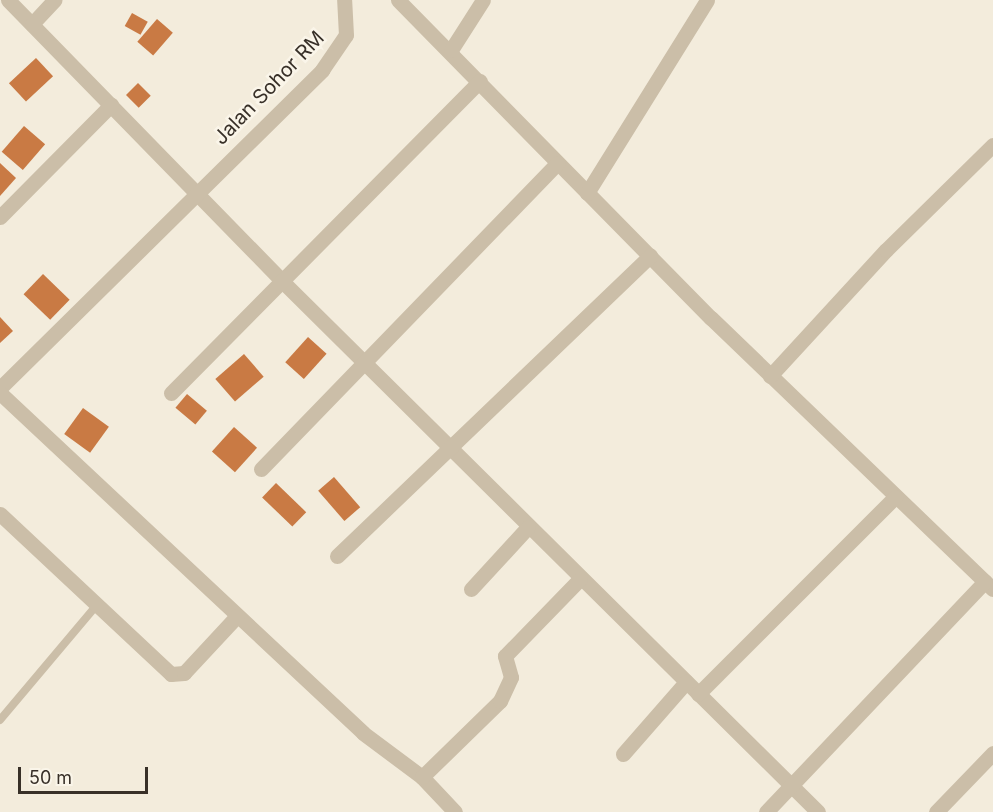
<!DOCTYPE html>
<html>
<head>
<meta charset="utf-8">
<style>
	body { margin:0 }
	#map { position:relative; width:993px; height:812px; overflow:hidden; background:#f3ecdc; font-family:Inter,sans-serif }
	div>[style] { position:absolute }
	.building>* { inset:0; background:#c97a44; transform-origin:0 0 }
	.service>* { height:8px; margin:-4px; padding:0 4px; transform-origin:4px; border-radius:4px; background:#cbbea8 }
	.minor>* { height:15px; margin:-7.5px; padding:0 7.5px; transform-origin:7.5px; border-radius:7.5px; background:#cbbea8 }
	span { translate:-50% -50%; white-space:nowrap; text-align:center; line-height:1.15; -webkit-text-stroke:5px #faf5e9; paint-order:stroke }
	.street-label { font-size:20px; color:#383028 }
	.scale { position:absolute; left:18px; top:767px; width:130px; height:27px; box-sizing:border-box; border:3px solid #383028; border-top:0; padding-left:8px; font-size:18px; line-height:21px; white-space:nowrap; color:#383028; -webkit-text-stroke:4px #faf5e9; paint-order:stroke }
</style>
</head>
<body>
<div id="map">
	<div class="building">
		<div style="left:132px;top:13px;width:18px;height:15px;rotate:29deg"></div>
		<div style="left:157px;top:19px;width:21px;height:30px;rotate:41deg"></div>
		<div style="left:36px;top:58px;width:25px;height:37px;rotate:47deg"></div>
		<div style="left:138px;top:83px;width:18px;height:17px;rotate:45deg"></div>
		<div style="left:24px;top:126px;width:28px;height:34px;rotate:41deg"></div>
		<div style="clip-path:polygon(0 163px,16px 178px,0 196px)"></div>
		<div style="left:43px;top:274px;width:37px;height:28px;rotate:44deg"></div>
		<div style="clip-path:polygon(0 317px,13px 331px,0 343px)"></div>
		<div style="left:308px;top:337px;width:25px;height:34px;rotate:42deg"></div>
		<div style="left:244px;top:354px;width:30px;height:38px;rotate:49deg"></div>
		<div style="left:187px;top:394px;width:26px;height:18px;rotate:40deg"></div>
		<div style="left:83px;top:408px;width:32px;height:32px;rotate:36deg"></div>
		<div style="left:234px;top:427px;width:31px;height:33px;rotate:42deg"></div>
		<div style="left:334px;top:477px;width:40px;height:21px;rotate:49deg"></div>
		<div style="left:276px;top:483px;width:42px;height:20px;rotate:44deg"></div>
	</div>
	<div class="service">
		<div style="left:0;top:720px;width:150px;rotate:-49.9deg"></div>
	</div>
	<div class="minor">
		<div style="left:8px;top:0;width:394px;rotate:45.7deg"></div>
		<div style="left:283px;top:282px;width:753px;rotate:44.73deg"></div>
		<div style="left:398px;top:0;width:446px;rotate:45.5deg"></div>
		<div style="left:711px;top:318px;width:391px;rotate:43.9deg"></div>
		<div style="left:32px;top:24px;width:33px;rotate:-47deg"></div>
		<div style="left:451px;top:50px;width:59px;rotate:-57.4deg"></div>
		<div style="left:587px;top:193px;width:227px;rotate:-58.1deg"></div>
		<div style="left:0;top:217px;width:158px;rotate:-45.3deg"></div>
		<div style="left:770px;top:376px;width:171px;rotate:-47.4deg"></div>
		<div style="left:886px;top:250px;width:150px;rotate:-44.5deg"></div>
		<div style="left:0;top:388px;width:453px;rotate:-44.6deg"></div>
		<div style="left:322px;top:70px;width:42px;rotate:-55.6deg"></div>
		<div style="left:346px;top:35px;width:35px;rotate:-93deg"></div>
		<div style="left:0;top:393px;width:497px;rotate:43.1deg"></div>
		<div style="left:363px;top:733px;width:74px;rotate:36.7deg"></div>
		<div style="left:422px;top:777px;width:48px;rotate:46.7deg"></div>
		<div style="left:171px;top:393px;width:439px;rotate:-45.3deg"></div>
		<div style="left:261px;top:469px;width:426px;rotate:-45.9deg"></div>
		<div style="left:0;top:514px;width:234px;rotate:43.1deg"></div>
		<div style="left:171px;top:674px;width:13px;rotate:-4deg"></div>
		<div style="left:184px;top:673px;width:78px;rotate:-47.1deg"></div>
		<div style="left:337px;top:556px;width:434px;rotate:-43.8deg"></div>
		<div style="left:471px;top:589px;width:84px;rotate:-47.4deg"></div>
		<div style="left:698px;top:694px;width:279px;rotate:-45deg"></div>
		<div style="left:623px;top:754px;width:96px;rotate:-48.8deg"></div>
		<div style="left:422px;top:777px;width:109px;rotate:-44.3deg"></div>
		<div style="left:500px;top:701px;width:26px;rotate:-65deg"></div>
		<div style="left:511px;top:677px;width:22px;rotate:-106deg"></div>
		<div style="left:505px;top:656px;width:107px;rotate:-45.8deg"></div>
		<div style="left:766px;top:812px;width:318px;rotate:-46.5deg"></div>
		<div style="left:936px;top:812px;width:82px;rotate:-46deg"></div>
	</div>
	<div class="street-label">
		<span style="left:269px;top:88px;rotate:-46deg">Jalan Sohor RM</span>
	</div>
	<div class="scale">50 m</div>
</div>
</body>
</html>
